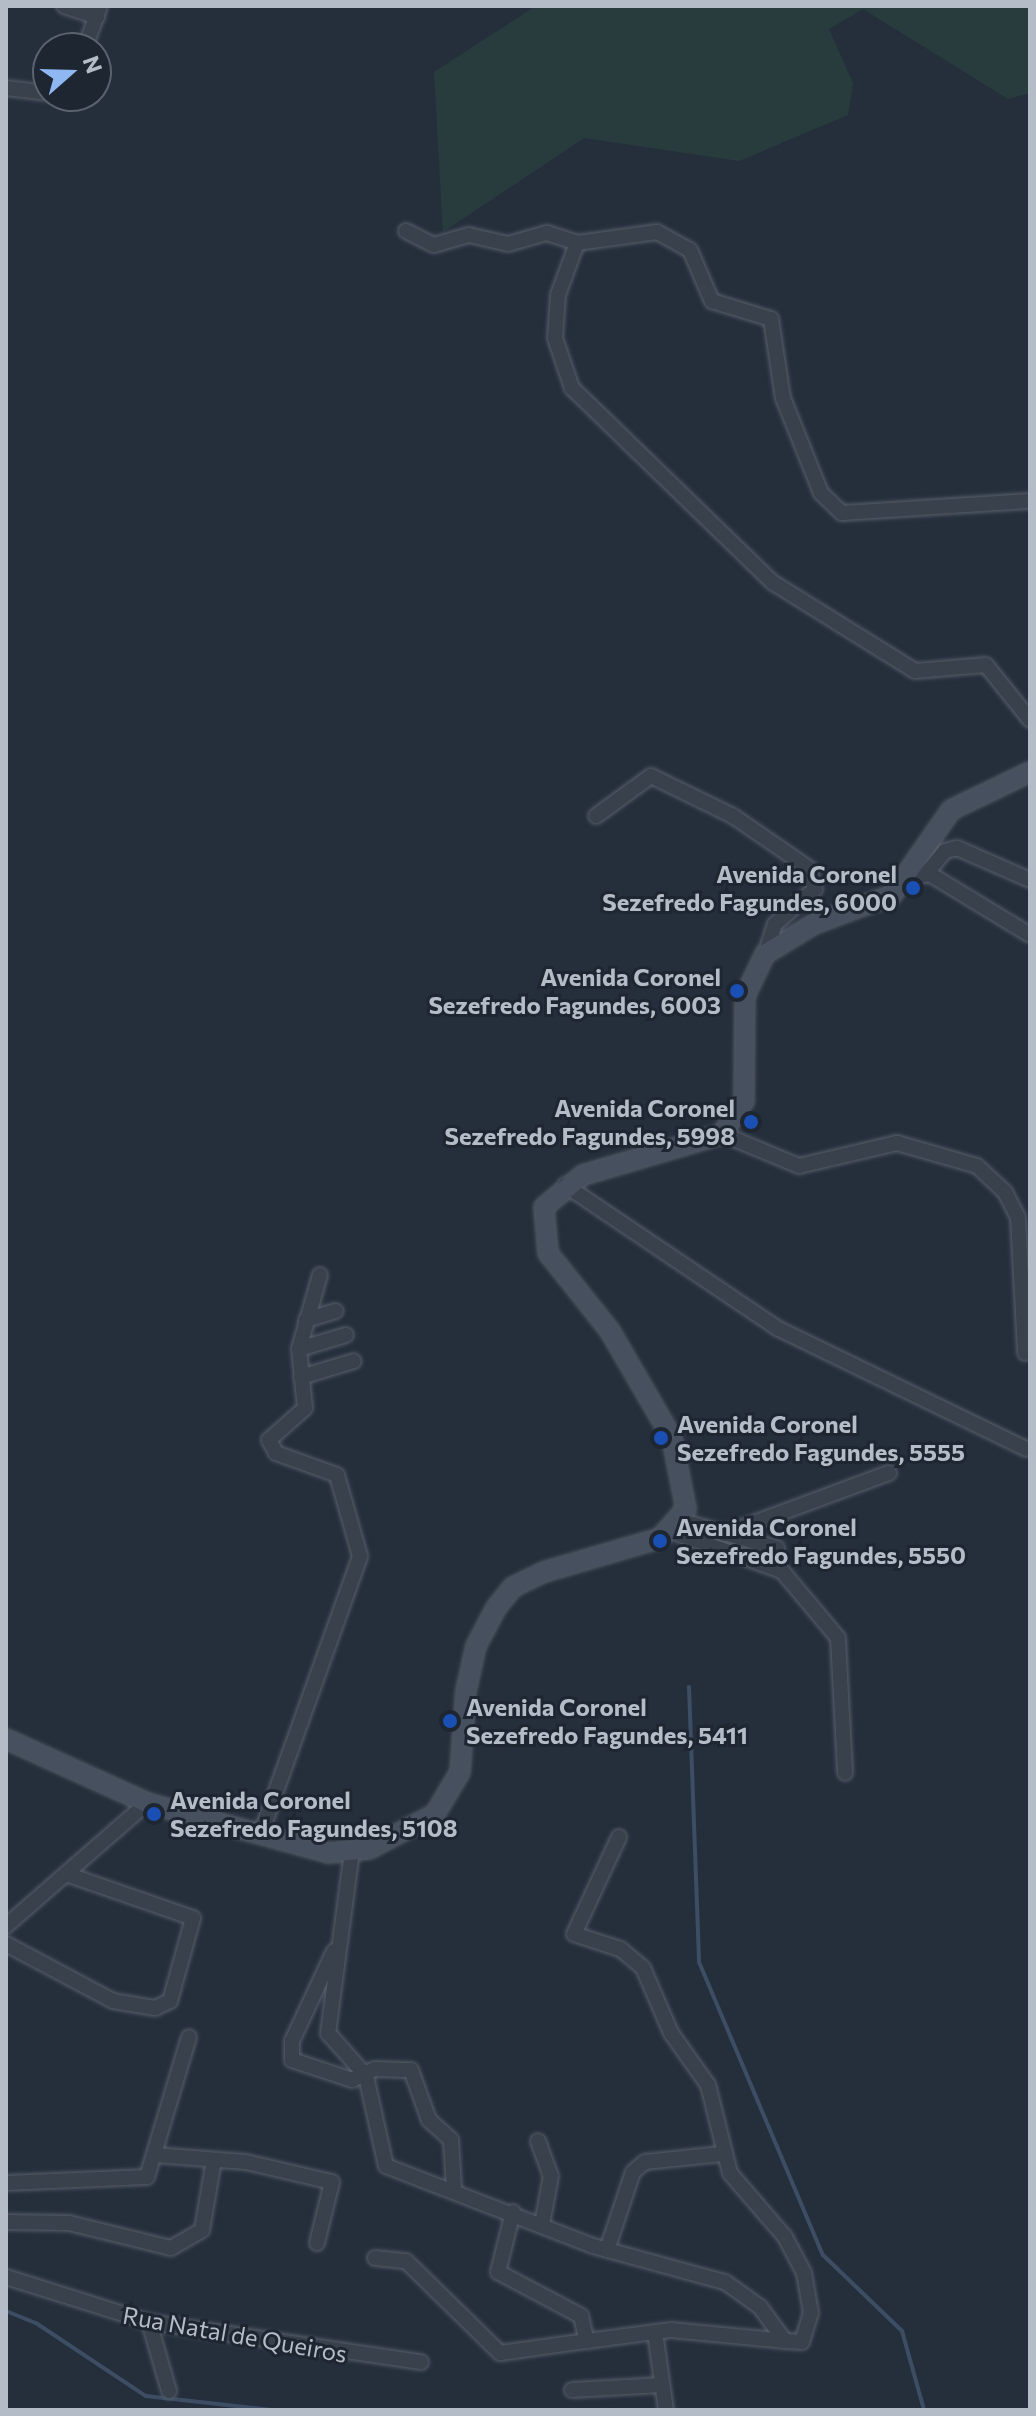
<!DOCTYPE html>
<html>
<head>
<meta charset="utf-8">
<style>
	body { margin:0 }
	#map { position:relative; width:1036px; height:2416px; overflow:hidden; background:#252f3c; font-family:Commissioner,sans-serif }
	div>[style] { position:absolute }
	.green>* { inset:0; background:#283c3e }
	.stream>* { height:4px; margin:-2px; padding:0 2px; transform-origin:2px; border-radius:2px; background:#3c4d64 }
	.roads { filter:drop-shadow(0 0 2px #575f6a) drop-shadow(0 0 2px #575f6a) }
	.minor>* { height:14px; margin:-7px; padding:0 7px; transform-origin:7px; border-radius:7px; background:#39414c }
	.secondary>* { height:18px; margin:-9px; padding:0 9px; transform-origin:9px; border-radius:9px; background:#47505f }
	.dots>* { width:22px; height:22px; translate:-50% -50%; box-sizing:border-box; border:4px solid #1e2631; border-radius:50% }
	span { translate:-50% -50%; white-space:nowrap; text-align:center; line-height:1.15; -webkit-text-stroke:6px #1e2631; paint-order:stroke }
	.poi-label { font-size:24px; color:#b4bcc7; font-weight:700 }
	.right { translate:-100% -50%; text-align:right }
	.left { translate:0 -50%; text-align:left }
	.street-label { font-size:24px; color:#b4bcc7 }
	.frame { position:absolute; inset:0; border:8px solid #b4bcc7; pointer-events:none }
	.north { position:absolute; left:32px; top:32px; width:80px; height:80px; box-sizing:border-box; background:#1e2631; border:2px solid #5a626d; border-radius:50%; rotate:70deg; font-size:22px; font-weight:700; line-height:32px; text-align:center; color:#b4bcc7 }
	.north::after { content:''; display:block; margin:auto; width:28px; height:36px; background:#8fb7f1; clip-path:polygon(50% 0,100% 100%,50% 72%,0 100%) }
</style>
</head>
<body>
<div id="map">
	<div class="green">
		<div style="clip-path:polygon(536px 6px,1030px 6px,1030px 93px,1008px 99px,863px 9px,829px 29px,853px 83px,848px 115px,739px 161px,584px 138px,443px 232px,434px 72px)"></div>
	</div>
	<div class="stream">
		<div style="left:689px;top:1687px;width:275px;rotate:87.9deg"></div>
		<div style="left:699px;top:1962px;width:318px;rotate:67.1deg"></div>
		<div style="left:823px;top:2255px;width:110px;rotate:43.9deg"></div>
		<div style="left:902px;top:2331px;width:82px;rotate:74.4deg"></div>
		<div style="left:6px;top:2311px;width:32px;rotate:22deg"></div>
		<div style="left:36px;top:2323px;width:132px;rotate:33.6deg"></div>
		<div style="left:146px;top:2396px;width:126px;rotate:6.4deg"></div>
	</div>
	<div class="roads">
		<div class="minor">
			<div style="left:64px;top:6px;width:35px;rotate:18deg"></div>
			<div style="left:85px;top:48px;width:45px;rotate:-70.3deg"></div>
			<div style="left:6px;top:88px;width:42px;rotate:6.8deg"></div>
			<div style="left:406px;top:231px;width:31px;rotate:27deg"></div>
			<div style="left:434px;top:245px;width:36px;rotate:-16deg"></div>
			<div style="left:469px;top:235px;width:40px;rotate:13deg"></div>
			<div style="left:508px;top:244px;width:41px;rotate:-15.8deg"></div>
			<div style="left:547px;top:233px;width:32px;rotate:18deg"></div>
			<div style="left:577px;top:243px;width:81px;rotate:-7.8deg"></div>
			<div style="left:657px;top:232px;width:38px;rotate:29deg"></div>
			<div style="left:690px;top:250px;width:56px;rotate:66.7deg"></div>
			<div style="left:712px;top:301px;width:62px;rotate:17deg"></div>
			<div style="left:771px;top:319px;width:80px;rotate:81.4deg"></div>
			<div style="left:783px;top:398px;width:102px;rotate:68.2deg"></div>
			<div style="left:821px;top:493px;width:29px;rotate:44deg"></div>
			<div style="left:842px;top:513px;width:188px;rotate:-3.7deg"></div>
			<div style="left:577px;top:243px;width:55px;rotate:110.1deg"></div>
			<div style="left:558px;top:295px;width:43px;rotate:94deg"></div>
			<div style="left:555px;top:338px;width:53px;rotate:71.2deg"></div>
			<div style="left:572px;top:388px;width:279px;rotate:44.1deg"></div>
			<div style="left:772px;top:582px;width:168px;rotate:31.9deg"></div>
			<div style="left:915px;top:671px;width:71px;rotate:-4.8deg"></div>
			<div style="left:986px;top:665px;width:70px;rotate:51.3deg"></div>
			<div style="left:596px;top:816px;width:68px;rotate:-36deg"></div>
			<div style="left:651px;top:776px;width:91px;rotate:26deg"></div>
			<div style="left:733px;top:816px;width:93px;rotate:34.5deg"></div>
			<div style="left:810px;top:869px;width:21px;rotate:76deg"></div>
			<div style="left:815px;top:889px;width:53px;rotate:138.8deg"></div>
			<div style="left:775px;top:924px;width:32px;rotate:108deg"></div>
			<div style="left:928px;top:873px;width:119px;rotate:31.3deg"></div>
			<div style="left:911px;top:877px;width:14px;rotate:-8deg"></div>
			<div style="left:925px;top:875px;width:31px;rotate:-50deg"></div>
			<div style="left:945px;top:851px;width:12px;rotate:-14deg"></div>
			<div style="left:957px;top:848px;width:80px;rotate:23.7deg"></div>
			<div style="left:722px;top:1134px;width:83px;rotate:22.6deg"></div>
			<div style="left:799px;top:1166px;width:101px;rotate:-13.2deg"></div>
			<div style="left:897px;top:1143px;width:83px;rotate:16deg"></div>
			<div style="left:977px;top:1166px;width:38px;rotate:43deg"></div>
			<div style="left:1005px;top:1192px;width:29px;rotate:63deg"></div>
			<div style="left:1018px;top:1218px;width:135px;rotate:87deg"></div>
			<div style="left:565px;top:1185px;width:256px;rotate:34deg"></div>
			<div style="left:777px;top:1328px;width:277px;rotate:25.9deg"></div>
			<div style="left:306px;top:1320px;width:31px;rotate:-17deg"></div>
			<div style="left:299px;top:1349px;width:49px;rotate:-16.6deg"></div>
			<div style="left:301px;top:1377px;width:55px;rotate:-16.8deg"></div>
			<div style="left:682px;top:1521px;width:99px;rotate:15.9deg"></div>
			<div style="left:670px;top:1531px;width:119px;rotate:19.7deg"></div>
			<div style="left:782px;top:1571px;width:87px;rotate:50.1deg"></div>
			<div style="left:838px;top:1638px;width:135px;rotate:87deg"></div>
			<div style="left:724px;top:1534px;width:176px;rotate:-20.3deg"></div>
			<div style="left:260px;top:1836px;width:297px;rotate:-70.3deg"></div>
			<div style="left:360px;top:1556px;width:84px;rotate:-105.9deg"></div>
			<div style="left:337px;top:1475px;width:65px;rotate:-160.2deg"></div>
			<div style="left:276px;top:1453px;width:15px;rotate:-118deg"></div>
			<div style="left:269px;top:1440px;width:48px;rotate:-41.6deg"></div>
			<div style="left:305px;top:1408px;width:59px;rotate:-95.8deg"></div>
			<div style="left:299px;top:1349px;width:77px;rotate:-74.2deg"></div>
			<div style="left:352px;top:1851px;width:184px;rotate:97.5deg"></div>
			<div style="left:328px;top:2033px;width:57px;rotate:48.5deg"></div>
			<div style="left:366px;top:2076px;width:92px;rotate:77.5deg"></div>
			<div style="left:386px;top:2166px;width:222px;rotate:21.1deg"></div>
			<div style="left:593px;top:2246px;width:137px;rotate:15.3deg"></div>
			<div style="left:725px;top:2282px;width:43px;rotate:35.5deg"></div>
			<div style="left:760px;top:2307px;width:42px;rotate:53.7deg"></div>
			<div style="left:785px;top:2341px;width:17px;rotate:3deg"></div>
			<div style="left:802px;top:2342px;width:30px;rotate:-73deg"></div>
			<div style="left:811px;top:2313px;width:41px;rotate:-99.9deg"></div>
			<div style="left:804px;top:2273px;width:41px;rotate:-117.8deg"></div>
			<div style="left:785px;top:2237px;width:84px;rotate:-130.7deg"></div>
			<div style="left:730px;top:2173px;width:91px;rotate:-104deg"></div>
			<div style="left:708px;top:2085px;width:64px;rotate:-125.4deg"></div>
			<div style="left:671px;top:2033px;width:71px;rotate:-113.3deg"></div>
			<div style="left:643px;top:1968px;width:30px;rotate:-140deg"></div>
			<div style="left:620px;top:1949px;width:48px;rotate:-161.9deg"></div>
			<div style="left:574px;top:1934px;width:107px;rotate:-65.1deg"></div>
			<div style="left:6px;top:1926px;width:187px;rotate:-41.1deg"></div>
			<div style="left:6px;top:1944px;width:121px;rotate:28deg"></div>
			<div style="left:113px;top:2001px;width:43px;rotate:9.5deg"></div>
			<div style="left:155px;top:2008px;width:17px;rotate:-25deg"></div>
			<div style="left:170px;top:2001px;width:86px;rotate:-74.5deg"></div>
			<div style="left:193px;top:1918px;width:134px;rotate:-160.9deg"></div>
			<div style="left:334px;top:1951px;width:99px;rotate:115deg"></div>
			<div style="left:292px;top:2041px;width:19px;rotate:90deg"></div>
			<div style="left:292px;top:2060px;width:63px;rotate:18.4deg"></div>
			<div style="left:352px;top:2080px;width:25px;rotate:-26deg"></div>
			<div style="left:375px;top:2069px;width:36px;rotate:2deg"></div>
			<div style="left:411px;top:2070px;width:53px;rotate:70.2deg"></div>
			<div style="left:429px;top:2120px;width:30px;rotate:42deg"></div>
			<div style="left:451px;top:2140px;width:48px;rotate:86.4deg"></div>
			<div style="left:538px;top:2141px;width:37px;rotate:70deg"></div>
			<div style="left:551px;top:2176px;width:49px;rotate:100.6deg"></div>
			<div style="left:155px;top:2155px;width:91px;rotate:4.4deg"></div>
			<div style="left:246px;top:2162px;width:88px;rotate:13.1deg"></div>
			<div style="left:332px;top:2182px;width:63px;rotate:103.8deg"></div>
			<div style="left:6px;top:2183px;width:141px;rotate:-2.4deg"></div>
			<div style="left:147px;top:2177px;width:146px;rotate:-73.3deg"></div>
			<div style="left:513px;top:2212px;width:62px;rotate:104deg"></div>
			<div style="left:498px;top:2272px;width:94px;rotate:27.9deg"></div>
			<div style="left:581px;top:2316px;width:26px;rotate:77deg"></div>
			<div style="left:587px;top:2341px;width:85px;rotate:-7.5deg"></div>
			<div style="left:671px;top:2330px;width:115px;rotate:5.5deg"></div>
			<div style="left:6px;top:2222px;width:63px;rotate:0.9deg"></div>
			<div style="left:69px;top:2223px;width:105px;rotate:13.8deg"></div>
			<div style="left:171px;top:2248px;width:36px;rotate:-30deg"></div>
			<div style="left:202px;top:2230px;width:71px;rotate:-80.3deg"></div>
			<div style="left:607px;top:2250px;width:82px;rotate:-71.6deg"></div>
			<div style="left:633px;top:2172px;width:16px;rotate:-40deg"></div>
			<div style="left:645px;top:2162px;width:77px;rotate:-5.9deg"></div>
			<div style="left:375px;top:2258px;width:31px;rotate:6deg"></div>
			<div style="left:406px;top:2261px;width:132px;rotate:44.4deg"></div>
			<div style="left:500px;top:2353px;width:88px;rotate:-7.9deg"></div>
			<div style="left:6px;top:2277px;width:150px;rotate:17.5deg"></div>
			<div style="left:149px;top:2322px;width:275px;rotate:8.4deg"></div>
			<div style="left:149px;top:2322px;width:72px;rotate:73.8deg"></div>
			<div style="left:655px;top:2332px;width:79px;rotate:82deg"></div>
			<div style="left:572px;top:2390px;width:90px;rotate:-3.2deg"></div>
		</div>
		<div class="secondary">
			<div style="left:6px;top:1739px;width:155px;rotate:24.4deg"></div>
			<div style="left:147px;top:1803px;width:188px;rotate:15.4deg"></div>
			<div style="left:328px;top:1853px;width:41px;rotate:-5.6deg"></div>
			<div style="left:369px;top:1849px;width:75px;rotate:-27.9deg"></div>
			<div style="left:435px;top:1814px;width:49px;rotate:-59.2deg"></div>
			<div style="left:460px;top:1772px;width:81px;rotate:-85.8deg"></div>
			<div style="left:466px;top:1691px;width:46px;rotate:-77.5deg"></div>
			<div style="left:476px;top:1646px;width:43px;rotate:-62.2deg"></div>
			<div style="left:496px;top:1608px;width:27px;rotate:-51deg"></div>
			<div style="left:513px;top:1587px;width:34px;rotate:-26deg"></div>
			<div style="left:544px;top:1572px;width:121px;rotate:-16.3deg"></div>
			<div style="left:660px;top:1538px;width:39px;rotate:-48deg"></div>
			<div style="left:686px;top:1509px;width:72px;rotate:-101.2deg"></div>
			<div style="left:672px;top:1438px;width:124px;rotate:-120.1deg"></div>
			<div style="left:610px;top:1331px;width:100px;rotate:-128.5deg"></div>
			<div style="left:548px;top:1253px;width:46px;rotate:-95deg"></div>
			<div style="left:544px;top:1207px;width:50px;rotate:-39.4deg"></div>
			<div style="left:583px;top:1175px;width:145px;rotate:-16.4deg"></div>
			<div style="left:722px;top:1134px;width:40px;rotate:-56deg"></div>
			<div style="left:744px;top:1101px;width:105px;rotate:-89.5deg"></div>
			<div style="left:745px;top:996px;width:47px;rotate:-64.5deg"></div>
			<div style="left:765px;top:954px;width:57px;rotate:-31.5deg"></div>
			<div style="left:814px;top:924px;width:83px;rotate:-20.4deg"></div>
			<div style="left:892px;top:895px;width:103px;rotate:-55.2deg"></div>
			<div style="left:951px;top:810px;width:88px;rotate:-25.7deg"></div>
		</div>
	</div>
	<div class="dots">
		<div style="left:913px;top:888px;background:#1a4fb4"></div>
		<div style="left:737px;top:991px;background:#1a4fb4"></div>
		<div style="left:751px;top:1122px;background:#1a4fb4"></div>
		<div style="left:661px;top:1438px;background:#1a4fb4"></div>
		<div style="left:660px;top:1541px;background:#1a4fb4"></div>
		<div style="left:450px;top:1721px;background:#1a4fb4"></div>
		<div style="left:154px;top:1814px;background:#1a4fb4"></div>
	</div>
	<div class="poi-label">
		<span class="right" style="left:897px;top:888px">Avenida Coronel<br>Sezefredo Fagundes, 6000</span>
		<span class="right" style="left:721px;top:991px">Avenida Coronel<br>Sezefredo Fagundes, 6003</span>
		<span class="right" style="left:735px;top:1122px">Avenida Coronel<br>Sezefredo Fagundes, 5998</span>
		<span class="left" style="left:677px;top:1438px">Avenida Coronel<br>Sezefredo Fagundes, 5555</span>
		<span class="left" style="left:676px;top:1541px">Avenida Coronel<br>Sezefredo Fagundes, 5550</span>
		<span class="left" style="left:466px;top:1721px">Avenida Coronel<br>Sezefredo Fagundes, 5411</span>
		<span class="left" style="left:170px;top:1814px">Avenida Coronel<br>Sezefredo Fagundes, 5108</span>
	</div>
	<div class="street-label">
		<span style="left:235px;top:2334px;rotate:10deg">Rua Natal de Queiros</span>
	</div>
	<div class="frame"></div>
	<div class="north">N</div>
</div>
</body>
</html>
